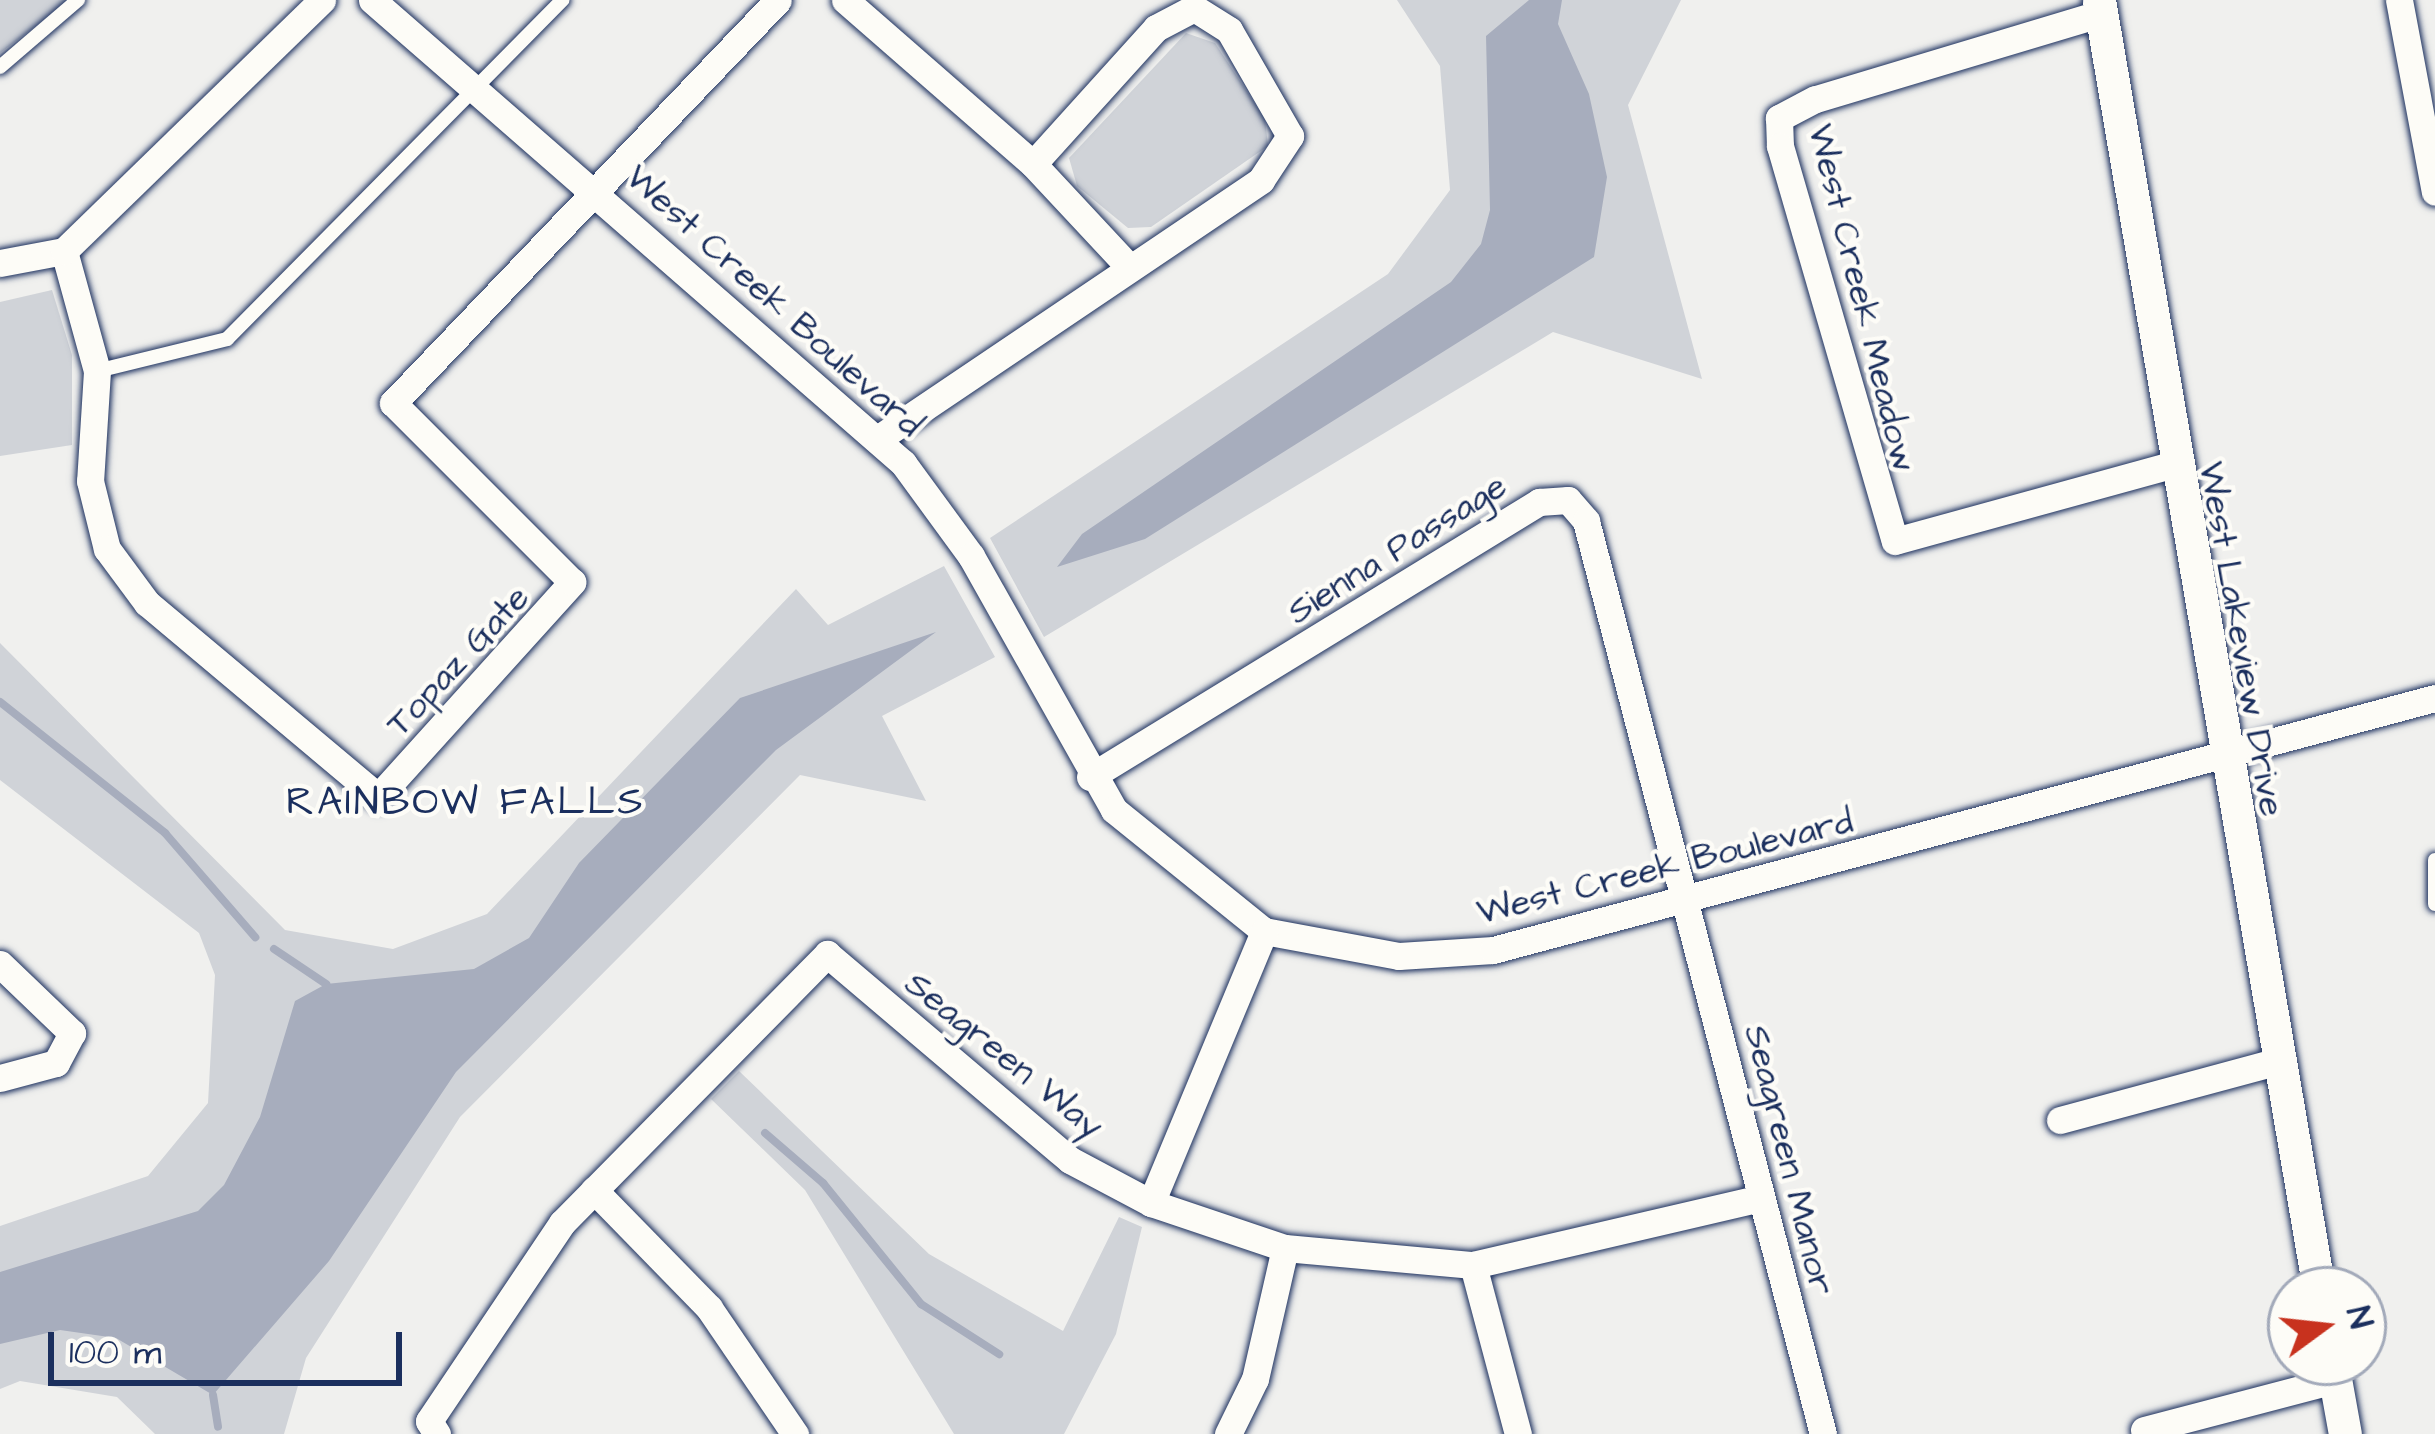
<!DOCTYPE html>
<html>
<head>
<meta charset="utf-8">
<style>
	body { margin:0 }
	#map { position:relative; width:2435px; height:1434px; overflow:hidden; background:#f0f0ee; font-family:"Architects Daughter",sans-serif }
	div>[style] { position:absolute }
	.green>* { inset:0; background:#d0d3d8 }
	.water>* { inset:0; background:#a7adbd }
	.stream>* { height:8px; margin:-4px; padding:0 4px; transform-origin:4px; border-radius:4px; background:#a7adbd }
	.roads { filter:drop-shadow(0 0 3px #1b2f5e) drop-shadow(0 0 3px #1b2f5e) }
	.service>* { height:14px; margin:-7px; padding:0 7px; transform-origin:7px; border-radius:7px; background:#fdfcf7 }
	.minor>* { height:27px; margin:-13.5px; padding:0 13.5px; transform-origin:13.5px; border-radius:13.5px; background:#fdfcf7 }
	.tertiary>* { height:33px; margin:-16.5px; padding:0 16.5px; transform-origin:16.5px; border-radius:16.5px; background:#fdfcf7 }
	span { translate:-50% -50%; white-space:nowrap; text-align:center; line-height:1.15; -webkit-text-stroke:9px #fdfcf7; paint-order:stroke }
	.street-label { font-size:36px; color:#1b2f5e }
	.neighbourhood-label { font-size:39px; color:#1b2f5e; letter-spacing:3px }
	.north { position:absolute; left:2267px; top:1266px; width:120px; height:120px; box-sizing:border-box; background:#fdfcf7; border:3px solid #a3aaba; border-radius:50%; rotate:75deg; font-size:33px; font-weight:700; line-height:48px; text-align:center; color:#1b2f5e }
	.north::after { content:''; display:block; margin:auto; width:42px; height:54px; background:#c8321e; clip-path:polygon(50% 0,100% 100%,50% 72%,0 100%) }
	.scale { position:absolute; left:48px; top:1332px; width:354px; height:54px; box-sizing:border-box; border:6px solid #1b2f5e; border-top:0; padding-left:15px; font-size:36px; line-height:42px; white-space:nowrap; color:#1b2f5e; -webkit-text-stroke:9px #fdfcf7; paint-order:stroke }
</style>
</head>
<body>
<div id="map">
	<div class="green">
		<div style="clip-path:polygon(0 0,70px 0,0 53px)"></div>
		<div style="clip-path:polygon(1397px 0,1681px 0,1628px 105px,1702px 379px,1553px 332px,1044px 637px,990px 538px,1388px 274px,1450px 190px,1440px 66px)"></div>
		<div style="clip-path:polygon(1186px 33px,1215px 43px,1265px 119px,1268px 146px,1151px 227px,1128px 228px,1077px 186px,1069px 158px)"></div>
		<div style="clip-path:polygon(52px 290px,72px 355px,72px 445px,0 456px,0 302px)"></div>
		<div style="clip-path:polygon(944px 566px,995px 657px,882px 716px,926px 801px,800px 775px,460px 1117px,306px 1358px,284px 1434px,155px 1434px,117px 1397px,20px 1381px,0 1389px,0 1226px,148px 1176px,208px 1103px,215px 975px,199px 933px,0 780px,0 643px,285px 930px,393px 949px,487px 914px,796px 589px,828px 625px)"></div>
		<div style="clip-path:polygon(739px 1071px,929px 1254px,1063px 1331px,1119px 1217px,1142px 1227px,1116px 1334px,1064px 1434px,954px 1434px,805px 1190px,711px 1099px)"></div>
	</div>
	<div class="water">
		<div style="clip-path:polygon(1529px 0,1562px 0,1558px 24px,1589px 94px,1607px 177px,1594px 257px,1145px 539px,1057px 567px,1082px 534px,1451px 282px,1481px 244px,1490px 210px,1486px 36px)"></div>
		<div style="clip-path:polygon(936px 632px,776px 750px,456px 1072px,329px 1261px,213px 1395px,116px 1338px,60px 1330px,0 1344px,0 1272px,198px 1211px,224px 1185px,260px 1117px,295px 1001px,326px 984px,474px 969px,529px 938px,579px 863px,740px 698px)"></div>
	</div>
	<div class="stream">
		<div style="left:0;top:702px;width:211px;rotate:38.4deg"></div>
		<div style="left:165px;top:833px;width:138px;rotate:49.1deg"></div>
		<div style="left:274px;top:949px;width:63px;rotate:33.9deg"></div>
		<div style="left:765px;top:1133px;width:77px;rotate:40.8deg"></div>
		<div style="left:823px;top:1183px;width:156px;rotate:51deg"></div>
		<div style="left:921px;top:1304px;width:93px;rotate:32.7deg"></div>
		<div style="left:213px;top:1395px;width:32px;rotate:81deg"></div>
	</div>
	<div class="roads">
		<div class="service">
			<div style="left:0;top:67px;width:103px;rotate:-40.7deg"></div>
			<div style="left:97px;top:371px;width:134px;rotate:-13.8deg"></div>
			<div style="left:227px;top:339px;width:477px;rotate:-45.3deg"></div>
			<div style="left:2435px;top:860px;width:44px;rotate:90deg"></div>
		</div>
		<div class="minor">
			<div style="left:372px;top:0;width:705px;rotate:41.09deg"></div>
			<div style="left:903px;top:463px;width:115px;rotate:53.8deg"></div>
			<div style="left:971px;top:556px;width:291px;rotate:60.6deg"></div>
			<div style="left:1114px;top:810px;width:193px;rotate:38.9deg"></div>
			<div style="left:1264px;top:931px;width:137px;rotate:10.5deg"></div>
			<div style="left:1399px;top:956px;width:94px;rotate:-3.7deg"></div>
			<div style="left:1493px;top:950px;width:975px;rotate:-14.98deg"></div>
			<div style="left:845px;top:0;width:249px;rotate:41.1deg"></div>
			<div style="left:1033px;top:164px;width:139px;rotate:47deg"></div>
			<div style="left:2399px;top:0;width:195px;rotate:79.4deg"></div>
			<div style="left:2099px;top:14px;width:296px;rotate:163.3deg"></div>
			<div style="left:1815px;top:99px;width:41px;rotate:152.2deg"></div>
			<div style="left:1779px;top:118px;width:28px;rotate:88deg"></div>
			<div style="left:1780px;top:146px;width:411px;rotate:73.8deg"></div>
			<div style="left:1895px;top:541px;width:286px;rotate:-15.4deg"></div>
			<div style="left:64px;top:251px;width:124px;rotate:74.6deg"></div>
			<div style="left:97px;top:371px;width:110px;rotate:93.6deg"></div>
			<div style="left:90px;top:481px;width:70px;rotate:76deg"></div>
			<div style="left:107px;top:549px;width:67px;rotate:53.5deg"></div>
			<div style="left:147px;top:603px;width:302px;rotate:40deg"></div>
			<div style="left:378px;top:797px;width:290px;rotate:-47.9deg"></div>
			<div style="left:572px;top:582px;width:253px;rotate:-135deg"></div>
			<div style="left:393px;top:403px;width:557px;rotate:-46.31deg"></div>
			<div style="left:0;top:263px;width:65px;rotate:-10.6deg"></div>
			<div style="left:64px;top:251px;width:360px;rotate:-44.2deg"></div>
			<div style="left:879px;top:438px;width:461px;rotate:-34deg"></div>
			<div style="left:1261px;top:180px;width:53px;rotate:-56.6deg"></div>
			<div style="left:1290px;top:136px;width:122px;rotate:-119.9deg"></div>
			<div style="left:1229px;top:30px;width:41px;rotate:-147.8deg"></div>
			<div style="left:1194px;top:8px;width:43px;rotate:152.2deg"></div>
			<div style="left:1156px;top:28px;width:183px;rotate:132.1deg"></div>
			<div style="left:1090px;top:777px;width:527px;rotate:-31.49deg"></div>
			<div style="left:1539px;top:502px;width:29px;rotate:-4deg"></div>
			<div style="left:1568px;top:500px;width:28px;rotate:49deg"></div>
			<div style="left:1586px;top:521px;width:943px;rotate:75.45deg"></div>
			<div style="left:0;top:964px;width:100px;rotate:43.8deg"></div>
			<div style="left:72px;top:1033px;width:34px;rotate:118deg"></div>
			<div style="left:56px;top:1063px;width:58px;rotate:165deg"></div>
			<div style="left:2060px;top:1120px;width:227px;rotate:-15.1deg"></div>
			<div style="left:594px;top:1190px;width:165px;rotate:45.7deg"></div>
			<div style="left:709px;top:1308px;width:153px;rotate:55.7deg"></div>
			<div style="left:1151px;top:1203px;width:295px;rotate:-67.4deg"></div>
			<div style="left:1473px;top:1265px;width:175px;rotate:75.1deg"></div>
			<div style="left:2144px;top:1430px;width:197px;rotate:-14.7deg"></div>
			<div style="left:437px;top:1434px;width:15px;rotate:-122deg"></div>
			<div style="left:429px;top:1421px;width:239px;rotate:-56.1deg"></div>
			<div style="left:562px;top:1223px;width:378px;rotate:-45.4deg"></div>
			<div style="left:827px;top:954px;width:319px;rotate:40.3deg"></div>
			<div style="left:1070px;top:1160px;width:92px;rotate:28deg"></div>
			<div style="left:1151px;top:1203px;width:141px;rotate:18.6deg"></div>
			<div style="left:1285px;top:1248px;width:189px;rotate:5.2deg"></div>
			<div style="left:1473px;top:1265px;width:295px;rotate:-13.1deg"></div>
			<div style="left:1228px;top:1434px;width:61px;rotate:-63.9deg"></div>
			<div style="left:1255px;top:1379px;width:134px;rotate:-77.1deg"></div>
		</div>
		<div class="tertiary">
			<div style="left:2099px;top:0;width:1309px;rotate:80.32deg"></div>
			<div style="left:2332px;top:1362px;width:73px;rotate:79.8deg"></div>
		</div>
	</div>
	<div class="street-label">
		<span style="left:1862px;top:298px;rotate:76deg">West Creek Meadow</span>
		<span style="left:774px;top:301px;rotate:42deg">West Creek Boulevard</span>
		<span style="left:1397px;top:549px;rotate:-32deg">Sienna Passage</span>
		<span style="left:2241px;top:639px;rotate:80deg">West Lakeview Drive</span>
		<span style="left:458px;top:661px;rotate:-47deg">Topaz Gate</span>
		<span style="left:1665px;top:867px;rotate:-14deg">West Creek Boulevard</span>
		<span style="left:1004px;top:1055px;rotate:39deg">Seagreen Way</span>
		<span style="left:1789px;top:1160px;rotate:76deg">Seagreen Manor</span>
	</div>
	<div class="neighbourhood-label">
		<span style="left:466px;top:803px">RAINBOW FALLS</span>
	</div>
	<div class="north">N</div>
	<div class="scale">100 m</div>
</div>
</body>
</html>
